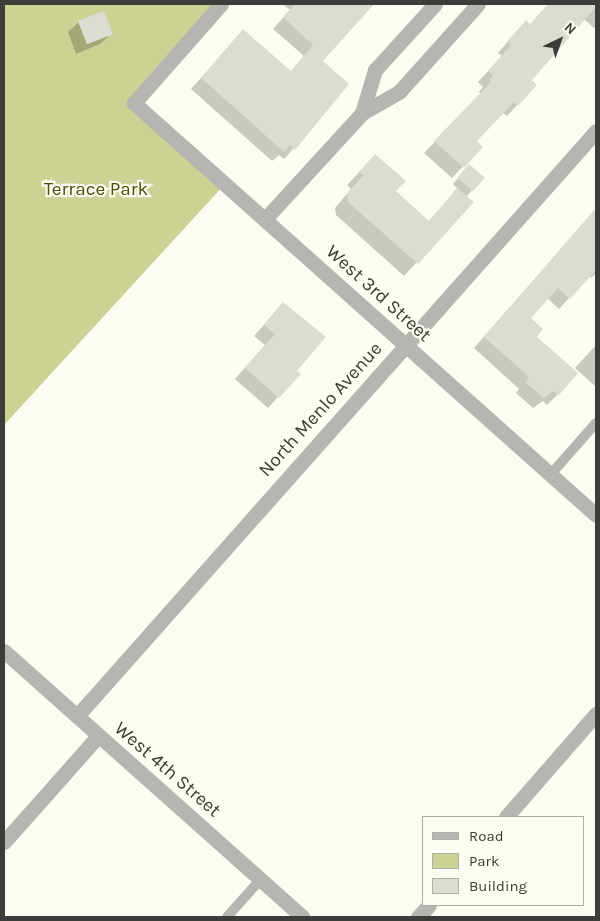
<!DOCTYPE html>
<html>
<head>
<meta charset="utf-8">
<style>
	body { margin:0 }
	#map { position:relative; width:600px; height:921px; overflow:hidden; background:#fbfcf2; font-family:Karla,sans-serif }
	div>[style] { position:absolute }
	.green>* { inset:0; background:#ccd194 }
	.shadow>* { inset:0; background:#0003 }
	.building>* { inset:0; background:#dbdcd2; transform-origin:0 0 }
	.lane>* { height:10px; margin:-5px; padding:0 5px; transform-origin:5px; border-radius:5px; background:#b5b6b1 }
	.street>* { height:15px; margin:-7.5px; padding:0 7.5px; transform-origin:7.5px; border-radius:7.5px; background:#b5b6b1 }
	span { translate:-50% -50%; white-space:nowrap; text-align:center; line-height:1.15; -webkit-text-stroke:4.5px #fbfcf2; paint-order:stroke }
	.park-label { font-size:19px; color:#4d4f08 }
	.street-label { font-size:19px; color:#3c3c38 }
	.frame { position:absolute; inset:0; border:5px solid #3c3c38; pointer-events:none }
	.legend { position:absolute; left:422px; top:816px; width:162px; height:90px; box-sizing:border-box; background:#fbfcf2; border:1px solid #afafa8; margin:0; padding:6px 9px; list-style:none; font-size:15px; color:#3c3c38 }
	.legend li { display:flex; align-items:center; gap:10px; height:25px }
	.legend b { width:25px; border:1px solid #afafa8 }
	.north { position:absolute; left:535px; top:15px; width:50px; height:50px; -webkit-text-stroke:4px #fbfcf2; paint-order:stroke; rotate:42deg; font-size:14px; font-weight:700; line-height:20px; text-align:center; color:#3c3c38 }
	.north::after { content:''; display:block; margin:auto; width:18px; height:22px; background:#3c3c38; clip-path:polygon(50% 0,100% 100%,50% 72%,0 100%) }
</style>
</head>
<body>
<div id="map">
	<div class="green">
		<div style="clip-path:polygon(4px 4px,221px 4px,134px 103px,225px 184px,4px 425px)"></div>
	</div>
	<div class="shadow">
		<div style="clip-path:polygon(283px 4px,374px 4px,321px 61px,318px 117px,320px 119px,284px 159px,279px 155px,272px 161px,191px 89px,233px 42px,290px 72px,304px 56px,273px 29px,290px 10px)"></div>
		<div style="clip-path:polygon(549px 4px,596px 4px,596px 25px,594px 28px,584px 19px,530px 80px,535px 85px,517px 105px,507px 116px,502px 112px,475px 141px,481px 147px,452px 178px,424px 153px,481px 94px,479px 92px,483px 87px,478px 82px,502px 56px,498px 53px,515px 33px,530px 25px)"></div>
		<div style="clip-path:polygon(79px 22px,111px 34px,100px 44px,76px 54px,68px 32px)"></div>
		<div style="clip-path:polygon(362px 169px,395px 192px,428px 222px,458px 189px,453px 184px,464px 171px,483px 178px,466px 197px,472px 202px,404px 276px,336px 215px,335px 208px,351px 189px,347px 185px)"></div>
		<div style="clip-path:polygon(596px 219px,596px 273px,591px 278px,589px 276px,559px 309px,547px 298px,529px 318px,557px 395px,547px 405px,543px 401px,533px 408px,516px 393px,519px 389px,474px 348px,577px 231px,592px 224px)"></div>
		<div style="clip-path:polygon(283px 303px,296px 371px,278px 397px,268px 408px,235px 379px,265px 345px,254px 336px)"></div>
		<div style="clip-path:polygon(596px 345px,596px 387px,575px 368px)"></div>
	</div>
	<div class="building">
		<div style="clip-path:polygon(295px 4px,374px 4px,323px 61px,349px 84px,295px 150px,290px 145px,284px 152px,201px 78px,243px 29px,291px 71px,313px 45px,283px 17px)"></div>
		<div style="clip-path:polygon(548px 4px,596px 4px,596px 7px,532px 80px,537px 85px,518px 106px,514px 102px,477px 141px,483px 147px,464px 168px,434px 141px,491px 82px,489px 80px,493px 75px,488px 71px,511px 45px,508px 41px,526px 20px,530px 24px)"></div>
		<div style="left:104px;top:11px;width:25px;height:28px;rotate:69deg"></div>
		<div style="clip-path:polygon(375px 154px,406px 181px,396px 191px,429px 221px,457px 188px,474px 202px,418px 264px,348px 202px,347px 193px,364px 175px,359px 172px)"></div>
		<div style="left:469px;top:164px;width:21px;height:18px;rotate:41deg"></div>
		<div style="clip-path:polygon(596px 208px,596px 270px,570px 299px,558px 288px,531px 318px,543px 329px,537px 337px,578px 373px,558px 396px,554px 391px,544px 398px,525px 382px,529px 377px,484px 337px)"></div>
		<div style="clip-path:polygon(283px 302px,326px 337px,297px 371px,301px 374px,279px 398px,245px 368px,275px 334px,264px 325px)"></div>
	</div>
	<div class="lane">
		<div style="left:551px;top:474px;width:68px;rotate:-48.6deg"></div>
		<div style="left:227px;top:917px;width:51px;rotate:-48.2deg"></div>
	</div>
	<div class="street">
		<div style="left:221px;top:4px;width:132px;rotate:131.3deg"></div>
		<div style="left:134px;top:103px;width:619px;rotate:41.73deg"></div>
		<div style="left:362px;top:113px;width:45px;rotate:-73.2deg"></div>
		<div style="left:375px;top:70px;width:89px;rotate:-47.7deg"></div>
		<div style="left:265px;top:219px;width:144px;rotate:-47.5deg"></div>
		<div style="left:362px;top:113px;width:43px;rotate:-29.6deg"></div>
		<div style="left:399px;top:92px;width:118px;rotate:-48.1deg"></div>
		<div style="left:4px;top:651px;width:400px;rotate:41.7deg"></div>
		<div style="left:77px;top:716px;width:782px;rotate:-48.42deg"></div>
		<div style="left:506px;top:817px;width:137px;rotate:-48.9deg"></div>
		<div style="left:4px;top:842px;width:142px;rotate:-48.4deg"></div>
		<div style="left:418px;top:917px;width:16px;rotate:-47deg"></div>
	</div>
	<div class="park-label">
		<span style="left:96px;top:190px">Terrace Park</span>
	</div>
	<div class="street-label">
		<span style="left:378px;top:294px;rotate:42deg">West 3rd Street</span>
		<span style="left:321px;top:410px;rotate:-48deg">North Menlo Avenue</span>
		<span style="left:167px;top:770px;rotate:41deg">West 4th Street</span>
	</div>
	<div class="frame"></div>
	<ul class="legend">
	<li><b style="height:6px;background:#b5b6b1"></b>Road</li>
	<li><b style="height:14px;background:#ccd194"></b>Park</li>
	<li><b style="height:14px;background:#dbdcd2"></b>Building</li>
	</ul>
	<div class="north">N</div>
</div>
</body>
</html>
